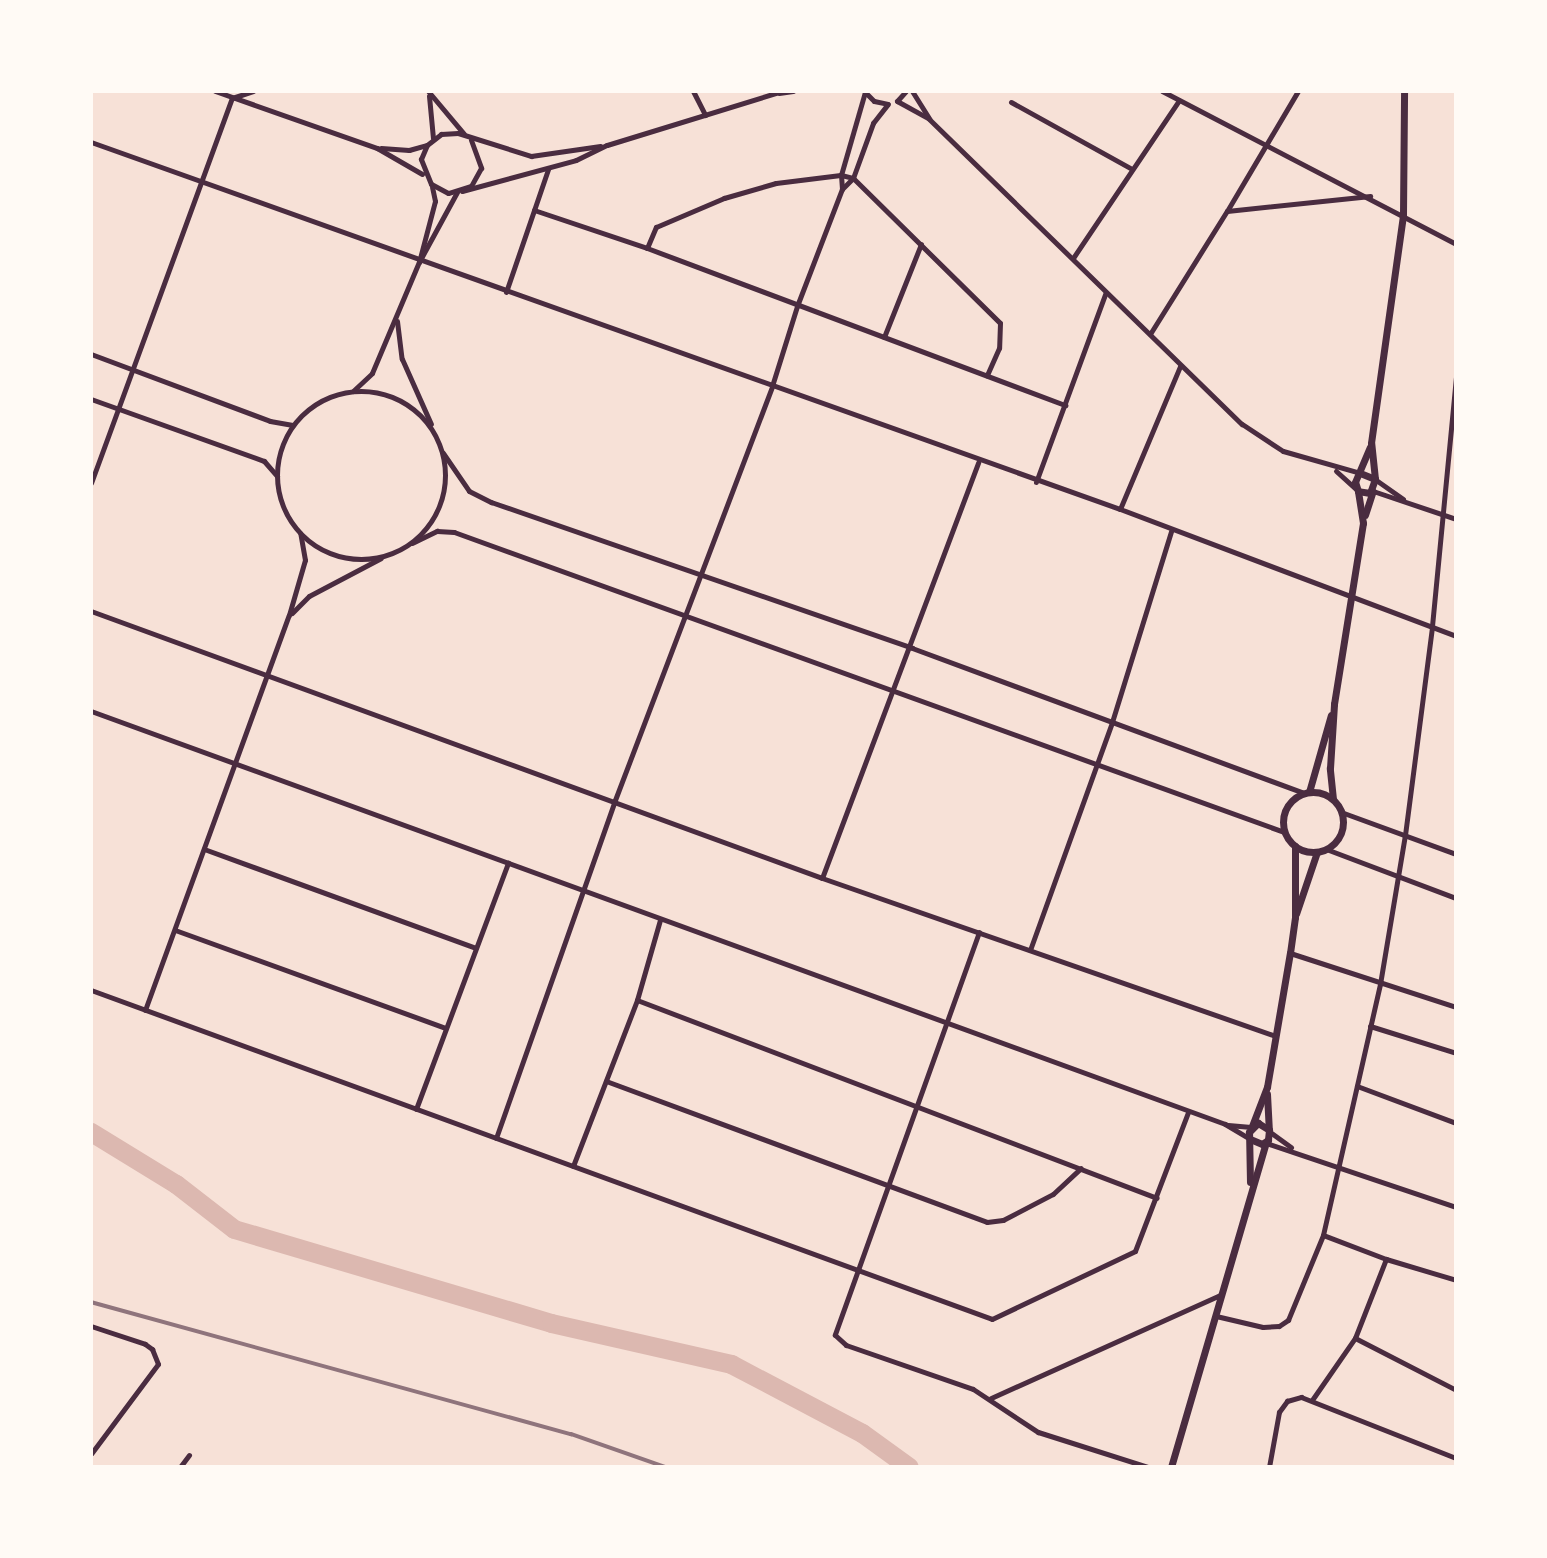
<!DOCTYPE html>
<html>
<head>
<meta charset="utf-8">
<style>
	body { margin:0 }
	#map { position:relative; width:1547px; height:1558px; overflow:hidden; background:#f7e1d7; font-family:"Varela Round",sans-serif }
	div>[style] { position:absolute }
	.river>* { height:19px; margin:-9.5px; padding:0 9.5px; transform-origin:9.5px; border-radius:9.5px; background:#dcb8b0 }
	.minor>* { height:5px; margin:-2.5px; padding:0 2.5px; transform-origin:2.5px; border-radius:2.5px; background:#4a2c40 }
	.minor>.ring { margin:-2.5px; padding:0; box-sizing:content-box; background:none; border:5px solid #4a2c40; border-radius:50% }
	.tertiary>* { height:7px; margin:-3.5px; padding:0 3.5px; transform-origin:3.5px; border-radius:3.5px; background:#4a2c40 }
	.tertiary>.ring { margin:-3.5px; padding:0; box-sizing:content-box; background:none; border:7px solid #4a2c40; border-radius:50% }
	.rail>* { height:3.5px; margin:-1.75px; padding:0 1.75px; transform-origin:1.75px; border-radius:1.75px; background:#8f747c }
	span { translate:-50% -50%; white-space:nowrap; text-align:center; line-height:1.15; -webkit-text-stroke:5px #fffaf5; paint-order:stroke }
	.frame { position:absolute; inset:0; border:93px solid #fffaf5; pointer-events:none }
</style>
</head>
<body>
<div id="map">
	<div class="river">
		<div style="left:91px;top:1132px;width:100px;rotate:31.5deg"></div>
		<div style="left:176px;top:1184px;width:73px;rotate:37.8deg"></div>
		<div style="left:234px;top:1229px;width:331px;rotate:16.5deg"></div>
		<div style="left:551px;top:1323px;width:185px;rotate:12.8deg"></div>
		<div style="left:731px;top:1364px;width:148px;rotate:27.8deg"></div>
		<div style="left:862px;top:1433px;width:58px;rotate:35.9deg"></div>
	</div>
	<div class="minor">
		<div style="left:215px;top:91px;width:172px;rotate:19.4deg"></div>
		<div style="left:377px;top:148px;width:52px;rotate:30deg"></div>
		<div style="left:428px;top:91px;width:56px;rotate:50.1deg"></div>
		<div style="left:693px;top:91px;width:27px;rotate:63deg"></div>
		<div style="left:864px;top:91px;width:14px;rotate:45deg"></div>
		<div style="left:874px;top:101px;width:14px;rotate:12deg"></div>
		<div style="left:912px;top:91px;width:31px;rotate:58deg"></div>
		<div style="left:1162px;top:91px;width:331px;rotate:27.5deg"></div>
		<div style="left:779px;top:93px;width:14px;rotate:-8deg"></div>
		<div style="left:429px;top:96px;width:42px;rotate:84.6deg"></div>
		<div style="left:897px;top:101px;width:37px;rotate:29deg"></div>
		<div style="left:929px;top:119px;width:437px;rotate:44.3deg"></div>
		<div style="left:1242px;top:424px;width:49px;rotate:33.4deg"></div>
		<div style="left:1283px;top:451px;width:80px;rotate:15.9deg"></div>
		<div style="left:897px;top:101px;width:13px;rotate:-48deg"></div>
		<div style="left:1011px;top:102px;width:138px;rotate:29deg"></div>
		<div style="left:471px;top:140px;width:30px;rotate:70deg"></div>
		<div style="left:481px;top:168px;width:21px;rotate:119deg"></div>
		<div style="left:471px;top:186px;width:24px;rotate:163deg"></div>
		<div style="left:448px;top:193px;width:19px;rotate:-152deg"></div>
		<div style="left:431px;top:184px;width:27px;rotate:-112deg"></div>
		<div style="left:421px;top:159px;width:15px;rotate:-67deg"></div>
		<div style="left:427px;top:145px;width:18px;rotate:-38deg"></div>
		<div style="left:441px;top:134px;width:17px;rotate:-3deg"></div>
		<div style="left:458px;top:133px;width:77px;rotate:17.5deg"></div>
		<div style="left:531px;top:156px;width:70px;rotate:-8.2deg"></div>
		<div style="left:91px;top:142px;width:1092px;rotate:19.63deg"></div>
		<div style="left:1120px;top:509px;width:359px;rotate:20.7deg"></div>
		<div style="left:381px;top:148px;width:28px;rotate:4deg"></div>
		<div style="left:409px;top:150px;width:18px;rotate:-16deg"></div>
		<div style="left:842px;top:189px;width:14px;rotate:-94deg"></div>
		<div style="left:841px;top:175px;width:86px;rotate:-73.9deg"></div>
		<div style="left:462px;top:191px;width:118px;rotate:-15.2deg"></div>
		<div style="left:576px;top:160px;width:34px;rotate:-26deg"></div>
		<div style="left:607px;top:145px;width:183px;rotate:-17.1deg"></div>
		<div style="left:534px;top:210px;width:119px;rotate:18.6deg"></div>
		<div style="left:647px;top:248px;width:447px;rotate:20.6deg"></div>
		<div style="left:1227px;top:211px;width:139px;rotate:-59.4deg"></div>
		<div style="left:647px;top:248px;width:23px;rotate:-67deg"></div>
		<div style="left:656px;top:227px;width:74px;rotate:-23.1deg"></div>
		<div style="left:724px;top:198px;width:54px;rotate:-16.1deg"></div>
		<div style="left:776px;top:183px;width:65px;rotate:-7deg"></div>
		<div style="left:841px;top:175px;width:12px;rotate:14deg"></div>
		<div style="left:853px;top:178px;width:206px;rotate:44.6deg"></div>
		<div style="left:1000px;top:323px;width:25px;rotate:92deg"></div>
		<div style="left:999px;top:348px;width:30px;rotate:114deg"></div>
		<div style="left:1073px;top:258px;width:190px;rotate:-56.1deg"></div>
		<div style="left:419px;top:262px;width:63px;rotate:-75.3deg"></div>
		<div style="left:435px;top:201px;width:14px;rotate:-102deg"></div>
		<div style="left:506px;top:292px;width:130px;rotate:-71.1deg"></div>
		<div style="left:397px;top:321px;width:38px;rotate:83deg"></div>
		<div style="left:402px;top:359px;width:71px;rotate:66deg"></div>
		<div style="left:1150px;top:334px;width:145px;rotate:-58deg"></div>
		<div style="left:1227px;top:211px;width:144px;rotate:-6deg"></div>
		<div style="left:884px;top:337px;width:100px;rotate:-68.3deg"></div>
		<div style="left:91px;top:354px;width:191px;rotate:20.5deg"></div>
		<div style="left:270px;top:421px;width:23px;rotate:10deg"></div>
		<div style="left:353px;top:391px;width:26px;rotate:-43deg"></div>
		<div style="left:372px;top:373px;width:121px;rotate:-67.1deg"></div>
		<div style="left:419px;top:262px;width:80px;rotate:-61.5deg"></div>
		<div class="ring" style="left:277px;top:391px;width:163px;height:163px"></div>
		<div style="left:91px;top:399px;width:184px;rotate:19.7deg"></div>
		<div style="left:264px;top:461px;width:20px;rotate:49deg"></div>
		<div style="left:443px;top:453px;width:46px;rotate:55.6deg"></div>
		<div style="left:469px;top:491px;width:25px;rotate:27deg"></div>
		<div style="left:491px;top:502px;width:446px;rotate:19.1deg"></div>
		<div style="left:912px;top:648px;width:417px;rotate:20.3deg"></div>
		<div style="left:1336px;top:471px;width:27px;rotate:42deg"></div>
		<div style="left:1376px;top:480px;width:33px;rotate:35deg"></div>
		<div style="left:1036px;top:482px;width:202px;rotate:-69.8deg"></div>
		<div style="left:91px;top:483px;width:410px;rotate:-69.9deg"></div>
		<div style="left:232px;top:98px;width:22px;rotate:-18deg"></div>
		<div style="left:1373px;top:491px;width:88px;rotate:18.6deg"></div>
		<div style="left:1120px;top:509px;width:155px;rotate:-67.2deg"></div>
		<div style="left:412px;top:543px;width:28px;rotate:-26deg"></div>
		<div style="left:437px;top:531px;width:17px;rotate:3deg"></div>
		<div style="left:454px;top:532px;width:883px;rotate:19.87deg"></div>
		<div style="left:91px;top:611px;width:778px;rotate:20.06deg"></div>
		<div style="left:822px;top:878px;width:480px;rotate:19.2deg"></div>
		<div style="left:292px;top:613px;width:24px;rotate:-45deg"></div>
		<div style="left:309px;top:596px;width:81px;rotate:-27.8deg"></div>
		<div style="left:91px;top:711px;width:1207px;rotate:20.01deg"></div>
		<div style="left:1225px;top:1124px;width:29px;rotate:31deg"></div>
		<div style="left:1341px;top:812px;width:122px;rotate:20.1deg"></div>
		<div style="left:204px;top:849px;width:289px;rotate:20deg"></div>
		<div style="left:1326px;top:849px;width:139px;rotate:20.7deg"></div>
		<div style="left:822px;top:878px;width:444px;rotate:-69.4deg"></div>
		<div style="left:175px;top:930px;width:288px;rotate:19.9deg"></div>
		<div style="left:979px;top:932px;width:428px;rotate:109.7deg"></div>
		<div style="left:835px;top:1335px;width:15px;rotate:42deg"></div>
		<div style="left:846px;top:1345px;width:134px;rotate:19.1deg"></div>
		<div style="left:973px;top:1389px;width:78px;rotate:33.5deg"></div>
		<div style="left:1038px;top:1432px;width:115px;rotate:17.7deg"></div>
		<div style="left:1030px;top:950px;width:242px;rotate:-70.2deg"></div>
		<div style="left:1112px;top:722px;width:200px;rotate:-72.8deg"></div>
		<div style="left:1290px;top:953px;width:175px;rotate:18deg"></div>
		<div style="left:91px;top:990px;width:959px;rotate:20.06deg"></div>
		<div style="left:992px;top:1319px;width:158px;rotate:-25.4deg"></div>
		<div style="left:1135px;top:1251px;width:149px;rotate:-69.1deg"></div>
		<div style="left:637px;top:1000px;width:556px;rotate:20.85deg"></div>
		<div style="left:145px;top:1010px;width:420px;rotate:-70deg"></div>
		<div style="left:289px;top:615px;width:57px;rotate:-73.8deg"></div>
		<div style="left:305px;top:560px;width:27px;rotate:-100deg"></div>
		<div style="left:1370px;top:1026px;width:90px;rotate:17.4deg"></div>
		<div style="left:606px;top:1081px;width:406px;rotate:20.3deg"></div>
		<div style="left:987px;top:1222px;width:16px;rotate:-7deg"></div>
		<div style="left:1003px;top:1220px;width:56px;rotate:-27.5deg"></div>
		<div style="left:1053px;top:1194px;width:38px;rotate:-43deg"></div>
		<div style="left:1357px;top:1086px;width:106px;rotate:20.5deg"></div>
		<div style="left:416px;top:1109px;width:263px;rotate:-69.5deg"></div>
		<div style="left:1228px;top:1125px;width:23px;rotate:5deg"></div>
		<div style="left:1270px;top:1132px;width:26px;rotate:36deg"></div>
		<div style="left:496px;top:1138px;width:358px;rotate:-70.6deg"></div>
		<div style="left:615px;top:800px;width:443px;rotate:-69.2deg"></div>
		<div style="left:772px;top:386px;width:84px;rotate:-72.6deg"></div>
		<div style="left:797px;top:306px;width:125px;rotate:-69deg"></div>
		<div style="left:842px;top:189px;width:16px;rotate:-45deg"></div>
		<div style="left:853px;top:178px;width:59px;rotate:-70deg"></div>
		<div style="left:873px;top:123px;width:24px;rotate:-52deg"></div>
		<div style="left:1266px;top:1143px;width:200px;rotate:18.6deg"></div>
		<div style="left:573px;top:1166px;width:178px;rotate:-68.9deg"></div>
		<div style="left:637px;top:1000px;width:83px;rotate:-74deg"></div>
		<div style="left:1386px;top:1259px;width:73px;rotate:16.7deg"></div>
		<div style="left:1216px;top:1316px;width:48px;rotate:13.2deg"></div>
		<div style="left:1263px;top:1327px;width:16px;rotate:-4deg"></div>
		<div style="left:1279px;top:1326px;width:11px;rotate:-34deg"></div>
		<div style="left:1288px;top:1320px;width:92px;rotate:-67.6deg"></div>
		<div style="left:91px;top:1326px;width:57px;rotate:18.4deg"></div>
		<div style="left:145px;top:1344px;width:9px;rotate:36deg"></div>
		<div style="left:152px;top:1349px;width:16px;rotate:68deg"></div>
		<div style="left:158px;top:1364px;width:112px;rotate:126.7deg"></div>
		<div style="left:1355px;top:1338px;width:114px;rotate:27.2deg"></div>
		<div style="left:991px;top:1398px;width:253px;rotate:-24.2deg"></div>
		<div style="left:1312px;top:1400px;width:75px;rotate:-55.3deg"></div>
		<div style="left:1355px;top:1338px;width:85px;rotate:-68.6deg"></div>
		<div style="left:1386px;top:1259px;width:67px;rotate:-159.1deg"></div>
		<div style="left:1323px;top:1235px;width:257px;rotate:-77.2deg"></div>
		<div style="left:1380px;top:984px;width:151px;rotate:-80.5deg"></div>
		<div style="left:1405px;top:835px;width:211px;rotate:-82.6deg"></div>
		<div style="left:1432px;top:626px;width:252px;rotate:-84.5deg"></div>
		<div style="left:180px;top:1467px;width:15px;rotate:-53deg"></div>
		<div style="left:1269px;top:1467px;width:56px;rotate:-79.7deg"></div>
		<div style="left:1279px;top:1412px;width:14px;rotate:-54deg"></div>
		<div style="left:1287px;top:1401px;width:15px;rotate:-16deg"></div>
		<div style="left:1301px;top:1397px;width:167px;rotate:21.5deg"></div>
	</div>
	<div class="tertiary">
		<div style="left:1360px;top:473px;width:16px;rotate:22deg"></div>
		<div style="left:1375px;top:479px;width:15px;rotate:110deg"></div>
		<div style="left:1370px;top:493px;width:12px;rotate:-171deg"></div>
		<div style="left:1358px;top:491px;width:9px;rotate:-108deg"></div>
		<div style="left:1355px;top:482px;width:38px;rotate:-67deg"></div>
		<div style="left:1375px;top:479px;width:36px;rotate:-96deg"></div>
		<div style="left:1371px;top:443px;width:230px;rotate:-82deg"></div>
		<div style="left:1403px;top:215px;width:124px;rotate:-89.5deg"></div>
		<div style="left:1365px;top:515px;width:25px;rotate:-72deg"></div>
		<div class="ring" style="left:1283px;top:792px;width:53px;height:53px"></div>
		<div style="left:1309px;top:792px;width:80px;rotate:-74.1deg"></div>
		<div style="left:1333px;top:799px;width:31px;rotate:-96deg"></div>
		<div style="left:1330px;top:768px;width:64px;rotate:-86.4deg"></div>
		<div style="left:1334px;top:704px;width:183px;rotate:-80.9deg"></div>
		<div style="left:1363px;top:523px;width:32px;rotate:-99deg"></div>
		<div style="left:1296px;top:914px;width:65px;rotate:-71.3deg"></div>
		<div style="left:1267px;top:1094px;width:34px;rotate:87deg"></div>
		<div style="left:1252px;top:1126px;width:42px;rotate:-69deg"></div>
		<div style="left:1267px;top:1087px;width:136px;rotate:-80.3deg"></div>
		<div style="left:1290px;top:953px;width:36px;rotate:-82deg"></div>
		<div style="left:1295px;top:917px;width:71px;rotate:-90deg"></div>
		<div style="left:1250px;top:1182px;width:50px;rotate:-91.1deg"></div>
		<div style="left:1249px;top:1132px;width:13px;rotate:-45deg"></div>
		<div style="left:1258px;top:1123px;width:13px;rotate:32deg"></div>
		<div style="left:1269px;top:1130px;width:10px;rotate:96deg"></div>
		<div style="left:1268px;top:1140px;width:7px;rotate:146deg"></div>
		<div style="left:1262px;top:1144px;width:13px;rotate:-157deg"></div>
		<div style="left:1171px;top:1467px;width:338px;rotate:-73.7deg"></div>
	</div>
	<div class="rail">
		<div style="left:91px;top:1302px;width:498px;rotate:15.4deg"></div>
		<div style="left:571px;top:1434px;width:100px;rotate:19.3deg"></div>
	</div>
	<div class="frame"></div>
</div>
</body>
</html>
